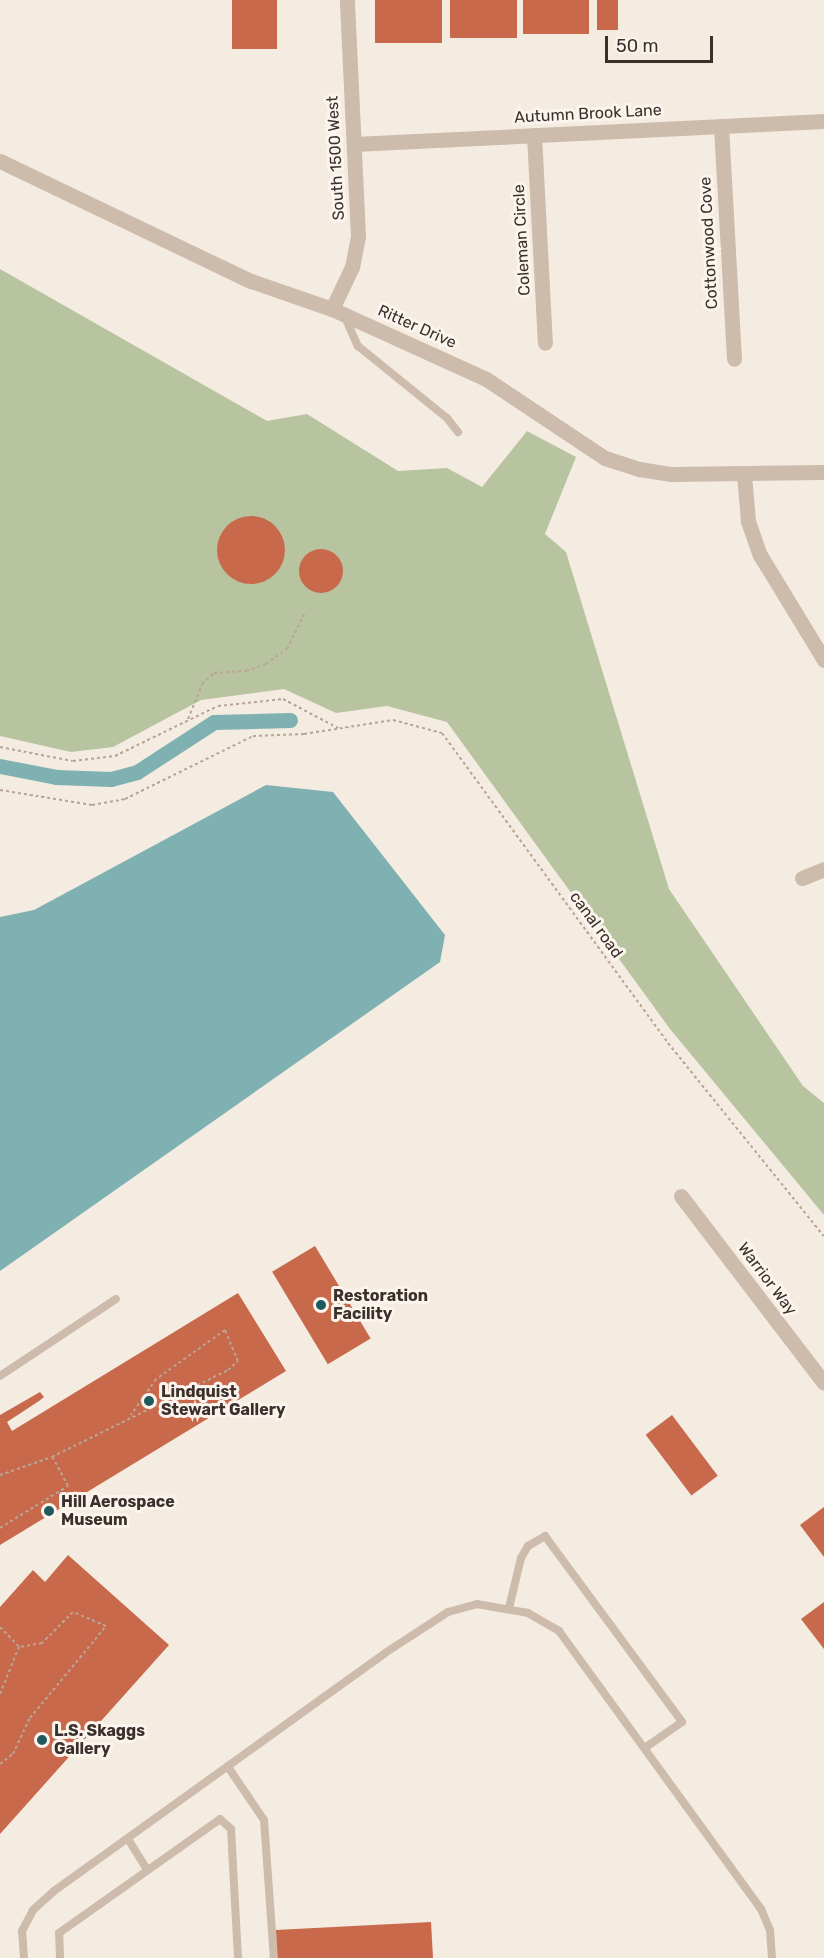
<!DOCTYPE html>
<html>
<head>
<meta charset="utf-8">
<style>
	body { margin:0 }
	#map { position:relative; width:824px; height:1958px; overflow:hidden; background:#f4ebe1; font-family:Rubik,sans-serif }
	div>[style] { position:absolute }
	.green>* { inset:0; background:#b8c4a0 }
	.water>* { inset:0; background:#7fb0b2 }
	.canal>* { height:15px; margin:-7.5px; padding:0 7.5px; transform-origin:7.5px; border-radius:7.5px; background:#7fb0b2 }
	.building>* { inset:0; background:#c8694b; transform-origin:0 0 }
	.round { border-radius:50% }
	.path>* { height:2px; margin-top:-1px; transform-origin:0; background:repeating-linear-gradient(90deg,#b9a596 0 3px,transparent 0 6px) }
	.service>* { height:8px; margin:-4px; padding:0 4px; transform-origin:4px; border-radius:4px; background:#cdbbac }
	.minor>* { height:15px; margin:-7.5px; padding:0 7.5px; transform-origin:7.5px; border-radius:7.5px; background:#cdbbac }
	.tertiary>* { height:15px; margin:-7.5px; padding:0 7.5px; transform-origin:7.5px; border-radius:7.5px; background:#cdbbac }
	.dots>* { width:16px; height:16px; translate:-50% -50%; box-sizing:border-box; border:3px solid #fbf5ee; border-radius:50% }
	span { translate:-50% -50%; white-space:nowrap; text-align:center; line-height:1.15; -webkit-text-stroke:6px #fbf5ee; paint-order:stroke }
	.street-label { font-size:16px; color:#3b302b }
	.poi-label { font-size:16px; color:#3b302b; font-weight:700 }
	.left { translate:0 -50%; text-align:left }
	.scale { position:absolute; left:605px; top:36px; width:108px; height:27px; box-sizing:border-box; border:3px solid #3b302b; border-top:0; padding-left:8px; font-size:18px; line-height:21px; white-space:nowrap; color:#3b302b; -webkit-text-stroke:4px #fbf5ee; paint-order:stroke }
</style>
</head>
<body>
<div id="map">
	<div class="green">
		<div style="clip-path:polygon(0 269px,267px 421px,307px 414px,398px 471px,447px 468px,482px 487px,527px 431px,576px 457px,545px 534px,566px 552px,669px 889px,803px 1086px,824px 1103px,824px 1215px,670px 1029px,447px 722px,387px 706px,336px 713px,284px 689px,201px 700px,113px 747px,71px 752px,0 736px)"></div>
	</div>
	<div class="water">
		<div style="clip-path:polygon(266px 785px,333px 792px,445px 935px,440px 962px,0 1271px,0 917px,34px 910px)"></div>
	</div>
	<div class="canal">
		<div style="left:0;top:766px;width:57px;rotate:11.1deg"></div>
		<div style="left:56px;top:777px;width:55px;rotate:2.1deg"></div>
		<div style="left:111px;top:779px;width:27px;rotate:-15deg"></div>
		<div style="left:137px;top:772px;width:92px;rotate:-33deg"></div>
		<div style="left:214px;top:722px;width:76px;rotate:-1.5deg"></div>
	</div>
	<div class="building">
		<div style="left:232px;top:0;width:45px;height:49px"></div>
		<div style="left:375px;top:0;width:67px;height:43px"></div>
		<div style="left:450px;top:0;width:67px;height:38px"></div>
		<div style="left:523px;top:0;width:66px;height:34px"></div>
		<div style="left:597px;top:0;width:21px;height:30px"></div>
		<div class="round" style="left:217px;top:516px;width:68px;height:68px"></div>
		<div class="round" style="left:299px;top:549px;width:44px;height:44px"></div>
		<div style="left:315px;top:1246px;width:108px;height:50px;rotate:59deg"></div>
		<div style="clip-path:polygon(238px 1293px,286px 1371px,0 1545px,0 1415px,40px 1392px,44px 1397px,39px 1401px,7px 1422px,12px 1431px)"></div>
		<div style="left:672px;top:1415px;width:76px;height:33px;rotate:53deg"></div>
		<div style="clip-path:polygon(824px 1507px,824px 1557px,800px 1525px)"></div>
		<div style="clip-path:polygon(68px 1555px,169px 1645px,0 1834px,0 1607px,33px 1570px,45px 1582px)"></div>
		<div style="clip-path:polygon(824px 1602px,824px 1649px,801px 1619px)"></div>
		<div style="clip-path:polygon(431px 1922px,433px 1958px,277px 1958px,276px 1930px)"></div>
	</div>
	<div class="path">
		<div style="left:188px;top:719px;width:38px;rotate:-68deg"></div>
		<div style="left:202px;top:684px;width:16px;rotate:-43deg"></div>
		<div style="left:214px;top:673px;width:32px;rotate:-4deg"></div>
		<div style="left:246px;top:671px;width:21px;rotate:-19deg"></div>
		<div style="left:266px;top:664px;width:26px;rotate:-36deg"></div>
		<div style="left:287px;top:649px;width:41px;rotate:-64.1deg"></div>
		<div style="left:0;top:747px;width:74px;rotate:10.9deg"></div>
		<div style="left:73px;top:761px;width:42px;rotate:-6.8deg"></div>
		<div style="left:115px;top:756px;width:114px;rotate:-25.9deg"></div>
		<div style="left:218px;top:706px;width:65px;rotate:-6.1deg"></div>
		<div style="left:283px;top:699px;width:62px;rotate:27.8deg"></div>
		<div style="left:0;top:790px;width:93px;rotate:9.3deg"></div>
		<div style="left:92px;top:805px;width:34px;rotate:-10deg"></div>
		<div style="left:125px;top:799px;width:143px;rotate:-26.2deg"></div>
		<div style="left:253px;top:736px;width:51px;rotate:-2.2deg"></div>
		<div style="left:304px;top:734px;width:90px;rotate:-8.9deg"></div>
		<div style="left:393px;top:720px;width:51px;rotate:14.9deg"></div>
		<div style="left:442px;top:733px;width:384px;rotate:53.9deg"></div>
		<div style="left:668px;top:1043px;width:248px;rotate:51.1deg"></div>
		<div style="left:0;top:1475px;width:55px;rotate:-19.1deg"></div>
		<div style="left:52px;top:1457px;width:196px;rotate:-26.3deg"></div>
		<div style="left:228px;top:1370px;width:13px;rotate:-42deg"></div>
		<div style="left:238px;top:1361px;width:34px;rotate:-113deg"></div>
		<div style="left:225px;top:1330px;width:85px;rotate:144.6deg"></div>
		<div style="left:156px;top:1379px;width:44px;rotate:124.8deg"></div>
		<div style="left:0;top:1528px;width:80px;rotate:-31.7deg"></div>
		<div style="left:68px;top:1486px;width:32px;rotate:-118deg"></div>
		<div style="left:0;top:1627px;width:28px;rotate:46deg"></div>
		<div style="left:0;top:1694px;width:51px;rotate:-68deg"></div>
		<div style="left:0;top:1764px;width:16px;rotate:-38deg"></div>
		<div style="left:13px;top:1754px;width:40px;rotate:-65deg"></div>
		<div style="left:30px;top:1718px;width:119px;rotate:-50.4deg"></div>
		<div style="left:106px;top:1626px;width:36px;rotate:-157deg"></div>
		<div style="left:73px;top:1612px;width:44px;rotate:135deg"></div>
		<div style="left:42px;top:1643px;width:23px;rotate:170deg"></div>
	</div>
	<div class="service">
		<div style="left:344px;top:315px;width:34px;rotate:66deg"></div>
		<div style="left:358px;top:346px;width:114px;rotate:39deg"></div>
		<div style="left:447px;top:418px;width:18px;rotate:52deg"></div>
		<div style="left:0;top:1376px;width:139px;rotate:-33.6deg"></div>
		<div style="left:509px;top:1608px;width:51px;rotate:-76.5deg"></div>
		<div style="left:521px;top:1558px;width:14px;rotate:-60deg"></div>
		<div style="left:528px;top:1546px;width:20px;rotate:-30deg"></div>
		<div style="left:545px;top:1536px;width:231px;rotate:53.6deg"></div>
		<div style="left:682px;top:1722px;width:44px;rotate:145.2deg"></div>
		<div style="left:228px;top:1767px;width:64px;rotate:55.8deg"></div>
		<div style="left:264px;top:1820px;width:138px;rotate:85.9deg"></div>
		<div style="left:128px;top:1839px;width:36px;rotate:58deg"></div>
		<div style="left:24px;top:1958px;width:27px;rotate:-94deg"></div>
		<div style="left:22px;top:1931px;width:24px;rotate:-62deg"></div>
		<div style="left:33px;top:1910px;width:28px;rotate:-42deg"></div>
		<div style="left:54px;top:1891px;width:408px;rotate:-35.7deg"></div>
		<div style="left:385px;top:1653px;width:75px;rotate:-33.1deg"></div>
		<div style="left:448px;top:1612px;width:30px;rotate:-15deg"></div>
		<div style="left:477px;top:1604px;width:52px;rotate:10deg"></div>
		<div style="left:528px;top:1613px;width:36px;rotate:30deg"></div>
		<div style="left:559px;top:1631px;width:344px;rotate:54deg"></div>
		<div style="left:761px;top:1909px;width:23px;rotate:67deg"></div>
		<div style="left:770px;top:1930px;width:28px;rotate:86deg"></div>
		<div style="left:60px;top:1958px;width:25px;rotate:-92deg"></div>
		<div style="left:59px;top:1933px;width:197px;rotate:-35.3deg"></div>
		<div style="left:220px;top:1819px;width:15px;rotate:42deg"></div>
		<div style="left:231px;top:1829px;width:129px;rotate:86.9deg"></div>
	</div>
	<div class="minor">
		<div style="left:721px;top:126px;width:233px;rotate:86.8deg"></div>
		<div style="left:534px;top:135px;width:208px;rotate:87deg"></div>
		<div style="left:354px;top:144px;width:471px;rotate:-2.8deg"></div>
		<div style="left:332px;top:309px;width:47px;rotate:-64.5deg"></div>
		<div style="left:352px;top:267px;width:32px;rotate:-79deg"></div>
		<div style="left:358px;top:236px;width:236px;rotate:-92.7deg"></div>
		<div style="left:744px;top:475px;width:46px;rotate:85deg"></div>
		<div style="left:748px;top:521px;width:36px;rotate:71deg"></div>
		<div style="left:760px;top:555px;width:123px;rotate:58.6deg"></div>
		<div style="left:802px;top:878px;width:24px;rotate:-22deg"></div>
		<div style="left:681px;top:1196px;width:235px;rotate:52.6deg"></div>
	</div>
	<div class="tertiary">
		<div style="left:0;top:161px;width:278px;rotate:25.6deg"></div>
		<div style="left:251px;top:281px;width:86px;rotate:19.1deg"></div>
		<div style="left:332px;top:309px;width:169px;rotate:24.4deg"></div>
		<div style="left:486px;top:379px;width:143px;rotate:33.6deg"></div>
		<div style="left:605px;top:458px;width:36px;rotate:18deg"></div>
		<div style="left:639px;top:469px;width:33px;rotate:9deg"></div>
		<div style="left:672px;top:474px;width:152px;rotate:-0.8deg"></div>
	</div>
	<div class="dots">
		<div style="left:321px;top:1305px;background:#1f5a5e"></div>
		<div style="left:149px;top:1401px;background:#1f5a5e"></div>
		<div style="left:49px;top:1511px;background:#1f5a5e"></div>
		<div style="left:42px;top:1740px;background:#1f5a5e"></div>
	</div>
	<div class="street-label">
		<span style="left:588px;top:114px;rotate:-3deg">Autumn Brook Lane</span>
		<span style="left:336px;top:158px;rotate:-93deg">South 1500 West</span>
		<span style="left:522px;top:240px;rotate:-93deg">Coleman Circle</span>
		<span style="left:709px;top:243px;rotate:-93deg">Cottonwood Cove</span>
		<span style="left:417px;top:327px;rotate:24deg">Ritter Drive</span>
		<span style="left:596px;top:925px;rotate:54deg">canal road</span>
		<span style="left:767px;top:1279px;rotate:53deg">Warrior Way</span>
	</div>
	<div class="poi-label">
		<span class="left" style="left:333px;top:1305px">Restoration<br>Facility</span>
		<span class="left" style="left:161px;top:1401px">Lindquist<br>Stewart Gallery</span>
		<span class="left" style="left:61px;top:1511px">Hill Aerospace<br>Museum</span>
		<span class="left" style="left:54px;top:1740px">L.S. Skaggs<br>Gallery</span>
	</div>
	<div class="scale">50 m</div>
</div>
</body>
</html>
